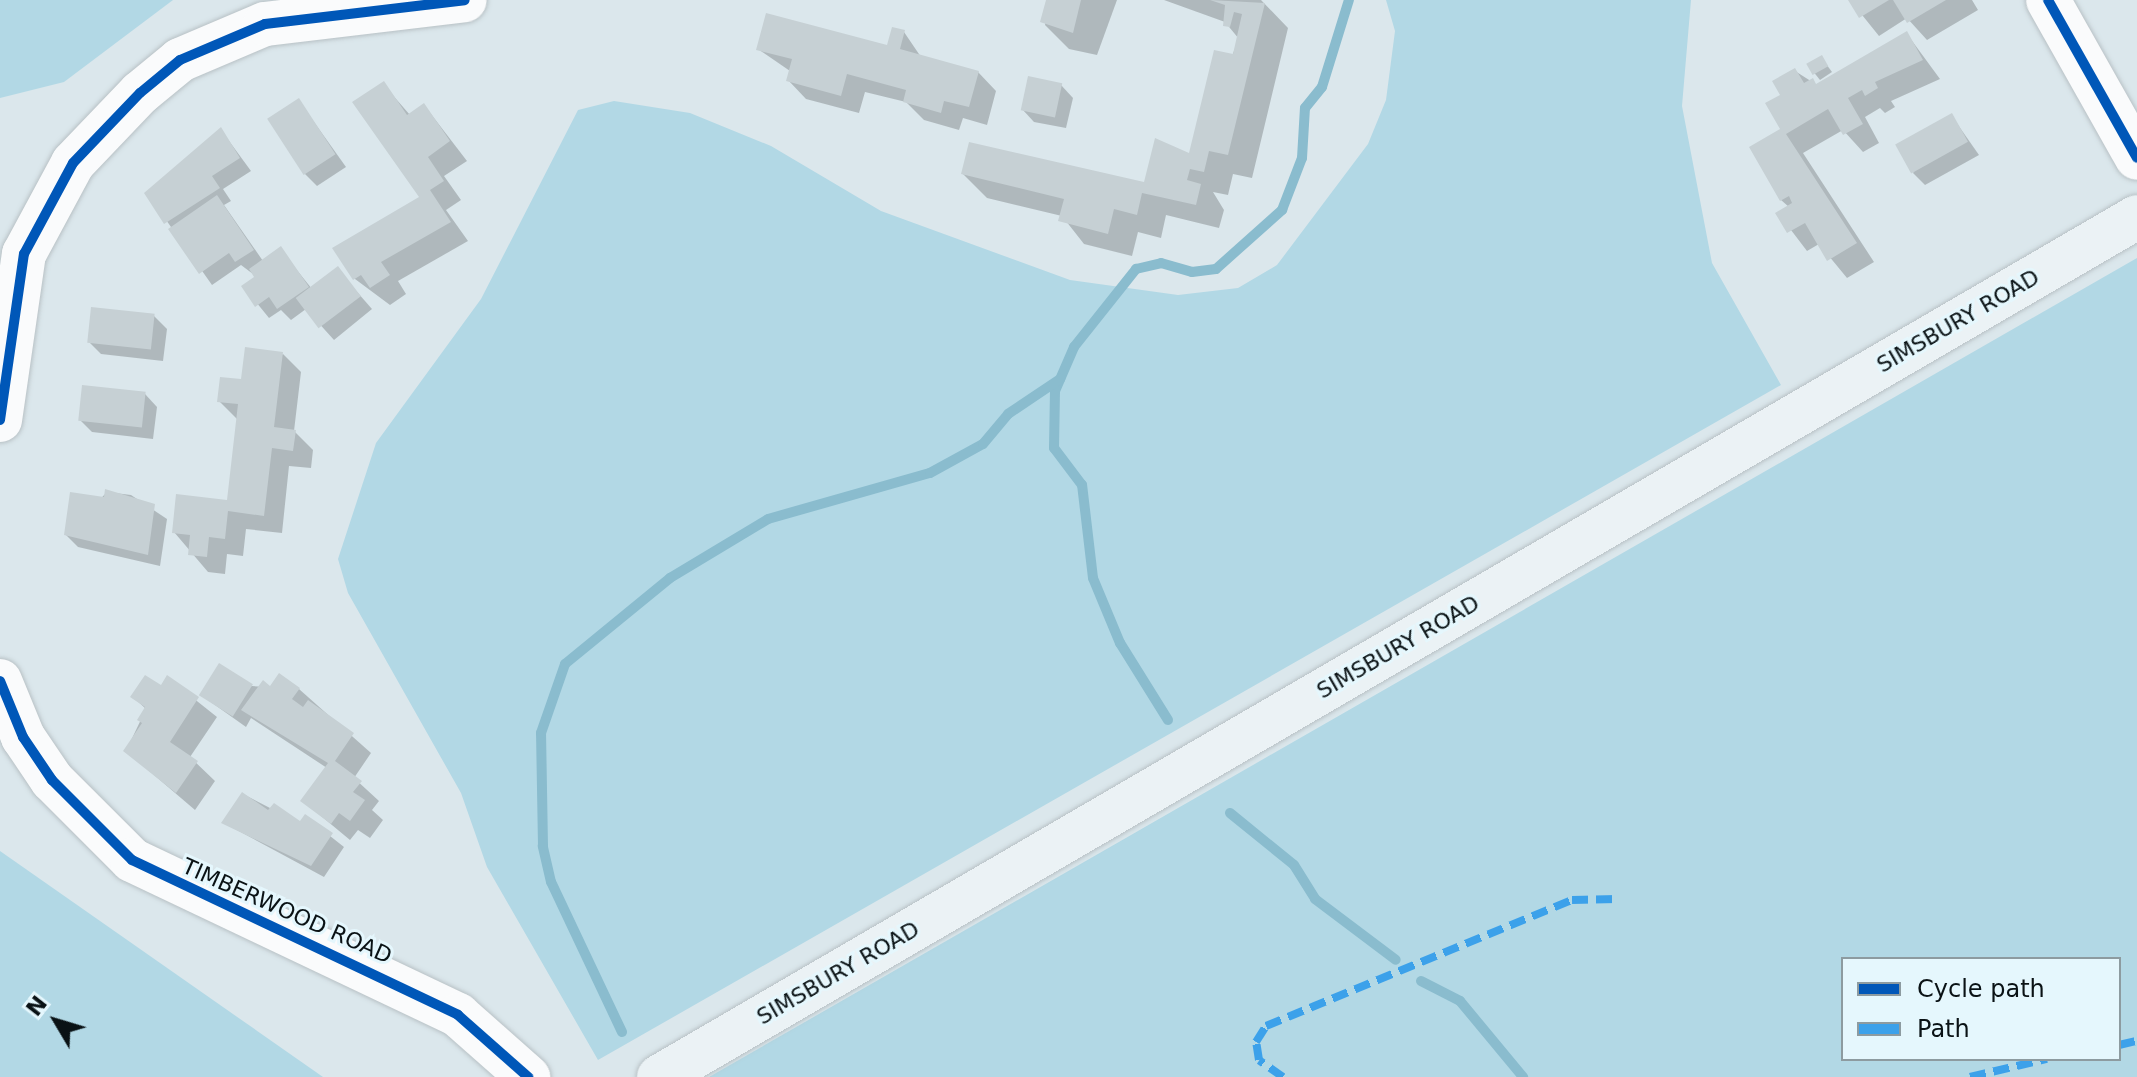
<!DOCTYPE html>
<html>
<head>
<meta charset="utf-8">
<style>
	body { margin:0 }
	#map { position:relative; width:2137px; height:1077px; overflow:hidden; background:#dbe7ec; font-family:"DejaVu Sans",sans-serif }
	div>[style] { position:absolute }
	.green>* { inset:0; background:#b2d8e5 }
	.shadow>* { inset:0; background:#0003 }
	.stream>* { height:10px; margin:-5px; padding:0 5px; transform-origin:5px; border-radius:5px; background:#8abcce }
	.building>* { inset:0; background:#c6d0d4; transform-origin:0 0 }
	.roads { filter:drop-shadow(0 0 2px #b8c1c5) drop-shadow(0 0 2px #b8c1c5) }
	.minor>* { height:44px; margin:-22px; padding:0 22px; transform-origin:22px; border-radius:22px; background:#fafbfc }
	.major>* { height:44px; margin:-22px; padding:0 22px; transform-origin:22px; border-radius:22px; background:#ebf2f5 }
	.quiet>* { height:8px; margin-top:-4px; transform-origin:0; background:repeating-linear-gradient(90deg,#3ca1ea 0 16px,transparent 0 24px) }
	.cycleway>* { height:10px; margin:-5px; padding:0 5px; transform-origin:5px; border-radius:5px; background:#0057b8 }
	span { translate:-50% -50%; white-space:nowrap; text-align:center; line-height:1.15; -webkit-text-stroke:6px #e5f7fd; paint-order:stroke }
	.street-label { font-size:22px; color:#0a1215 }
	.legend { position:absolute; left:1841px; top:957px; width:280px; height:104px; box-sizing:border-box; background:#e5f7fd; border:2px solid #8d9ba0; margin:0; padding:10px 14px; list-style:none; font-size:24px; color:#0a1215 }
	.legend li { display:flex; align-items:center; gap:16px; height:40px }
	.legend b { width:40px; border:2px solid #8d9ba0 }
	.north { position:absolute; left:16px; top:981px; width:80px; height:80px; -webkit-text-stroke:6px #e5f7fd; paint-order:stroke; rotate:308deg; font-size:22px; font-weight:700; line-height:32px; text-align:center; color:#0a1215 }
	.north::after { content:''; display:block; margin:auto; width:28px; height:36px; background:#0a1215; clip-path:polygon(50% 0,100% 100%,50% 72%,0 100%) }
</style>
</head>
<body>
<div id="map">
	<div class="green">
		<div style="clip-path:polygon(0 0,173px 0,64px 82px,0 98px)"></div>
		<div style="clip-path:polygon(1386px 0,1691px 0,1682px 106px,1712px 263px,1781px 385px,598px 1060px,487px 867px,461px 793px,348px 593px,338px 559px,376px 443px,481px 299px,578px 110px,614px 101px,690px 113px,771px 146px,881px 211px,1070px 280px,1178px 295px,1238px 288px,1277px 265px,1368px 144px,1386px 100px,1395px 31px)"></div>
		<div style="clip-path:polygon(evenodd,2137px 258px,2137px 1077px,709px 1077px,2137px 258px,1843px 959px,2119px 959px,2119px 1059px,1843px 1059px,1843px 959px)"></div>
		<div style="clip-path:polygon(0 851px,323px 1077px,0 1077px)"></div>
	</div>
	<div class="shadow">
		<div style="clip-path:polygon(1049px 0,1117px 0,1097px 55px,1069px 49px,1045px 25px)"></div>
		<div style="clip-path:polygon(1164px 0,1261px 0,1288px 28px,1252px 178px,1233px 174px,1228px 195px,1213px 192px,1224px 210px,1219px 228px,1166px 215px,1161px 238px,1138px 232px,1132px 256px,1084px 244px,1062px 216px,987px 198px,963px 174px,1145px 185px,1190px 156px,1239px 39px,1225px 22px)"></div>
		<div style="clip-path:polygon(1850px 0,1972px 0,1978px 10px,1927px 40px,1907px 18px,1879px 36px)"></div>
		<div style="clip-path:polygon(904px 32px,921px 57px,978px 72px,996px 91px,987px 125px,963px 118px,959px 130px,924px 120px,906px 102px,865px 92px,859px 113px,806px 99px,788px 80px,790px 71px,758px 49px,889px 48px)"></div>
		<div style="clip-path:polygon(1907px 34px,1940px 79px,1891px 101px,1895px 107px,1885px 113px,1880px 108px,1865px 117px,1879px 143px,1863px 152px,1843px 130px,1803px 153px,1874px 262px,1847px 278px,1819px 244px,1807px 251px,1778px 213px,1789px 207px,1781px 200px,1783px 96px,1795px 71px,1817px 85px)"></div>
		<div style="clip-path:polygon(1821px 57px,1832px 72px,1820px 80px,1808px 65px)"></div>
		<div style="clip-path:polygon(383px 84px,410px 115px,424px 105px,467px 161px,444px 176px,461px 200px,446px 210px,468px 241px,398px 281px,406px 294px,390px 305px,355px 279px,334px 249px,422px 197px)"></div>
		<div style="clip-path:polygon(1061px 85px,1073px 98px,1066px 128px,1034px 122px,1022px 109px)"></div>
		<div style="clip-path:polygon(299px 101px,346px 167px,317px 186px,305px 174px)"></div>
		<div style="clip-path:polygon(1951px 115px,1979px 155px,1925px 185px,1913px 173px)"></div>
		<div style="clip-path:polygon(221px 130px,251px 171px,223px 189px,231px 201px,224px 205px,263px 261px,280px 249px,312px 289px,337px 269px,372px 309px,334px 340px,306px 309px,291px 320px,281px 310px,269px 318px,243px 286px,257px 277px,241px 265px,212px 285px,147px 193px)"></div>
		<div style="clip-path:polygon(154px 316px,167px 329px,163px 361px,101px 354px,89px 342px)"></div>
		<div style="clip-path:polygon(283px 354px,301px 372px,294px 431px,313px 450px,311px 468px,289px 466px,282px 533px,246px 529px,243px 556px,227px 554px,225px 574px,208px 572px,174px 532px,228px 502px,238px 420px,219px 401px)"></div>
		<div style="clip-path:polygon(145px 394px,157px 407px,153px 439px,92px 432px,80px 420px)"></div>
		<div style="clip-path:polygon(107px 492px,131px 495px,167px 519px,160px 566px,78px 547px,66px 535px)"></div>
		<div style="clip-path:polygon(168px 678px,217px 717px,190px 757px,215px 781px,195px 810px,126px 751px,146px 709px,133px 697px,161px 688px)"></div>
		<div style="clip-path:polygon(252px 686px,299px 689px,371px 753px,354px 778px,379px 801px,372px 810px,383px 820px,370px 838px,358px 830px,350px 840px,303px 801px,327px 768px,251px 718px,246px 727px,201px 695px)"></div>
		<div style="clip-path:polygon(243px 794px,301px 824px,306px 817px,344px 847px,324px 877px,224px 823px)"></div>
	</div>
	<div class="stream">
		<div style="left:1168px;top:720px;width:91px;rotate:-121.9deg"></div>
		<div style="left:1120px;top:643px;width:70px;rotate:-112.6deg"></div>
		<div style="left:1093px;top:578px;width:94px;rotate:-96.7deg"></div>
		<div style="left:1082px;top:485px;width:46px;rotate:-127.1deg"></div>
		<div style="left:1054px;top:448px;width:57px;rotate:-89deg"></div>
		<div style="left:1055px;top:391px;width:48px;rotate:-66.6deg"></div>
		<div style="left:1074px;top:347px;width:100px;rotate:-51.5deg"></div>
		<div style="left:1136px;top:269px;width:26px;rotate:-13deg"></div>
		<div style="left:1161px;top:263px;width:32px;rotate:16deg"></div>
		<div style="left:1192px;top:272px;width:24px;rotate:-7deg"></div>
		<div style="left:1216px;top:269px;width:89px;rotate:-41.8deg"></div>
		<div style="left:1282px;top:210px;width:56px;rotate:-69deg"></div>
		<div style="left:1302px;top:158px;width:50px;rotate:-86.6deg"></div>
		<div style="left:1305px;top:108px;width:27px;rotate:-51deg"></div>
		<div style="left:1322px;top:87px;width:91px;rotate:-72.8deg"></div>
		<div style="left:1230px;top:813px;width:82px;rotate:39.1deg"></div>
		<div style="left:1294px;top:865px;width:40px;rotate:58deg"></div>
		<div style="left:1315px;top:899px;width:101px;rotate:37deg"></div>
		<div style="left:1421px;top:981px;width:44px;rotate:27.1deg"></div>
		<div style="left:1460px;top:1001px;width:99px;rotate:50.3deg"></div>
		<div style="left:622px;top:1032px;width:166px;rotate:-115.3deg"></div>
		<div style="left:551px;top:882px;width:37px;rotate:-103deg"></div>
		<div style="left:543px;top:846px;width:113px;rotate:-91deg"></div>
		<div style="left:541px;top:733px;width:73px;rotate:-70.8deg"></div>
		<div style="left:565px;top:664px;width:136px;rotate:-39.3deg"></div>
		<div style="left:670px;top:578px;width:114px;rotate:-31deg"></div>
		<div style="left:768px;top:519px;width:168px;rotate:-15.9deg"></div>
		<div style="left:930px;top:473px;width:60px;rotate:-28.7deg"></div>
		<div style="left:983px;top:444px;width:39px;rotate:-50deg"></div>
		<div style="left:1008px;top:414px;width:63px;rotate:-33.9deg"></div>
	</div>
	<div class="building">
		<div style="clip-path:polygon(1046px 0,1081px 0,1073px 33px,1040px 22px)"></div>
		<div style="clip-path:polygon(1210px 0,1265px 3px,1228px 155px,1209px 151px,1204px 172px,1190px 169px,1187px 180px,1201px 184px,1196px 205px,1142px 193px,1137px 215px,1114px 209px,1108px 234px,1058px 221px,1064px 199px,961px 174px,969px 142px,1144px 182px,1155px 138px,1189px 153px,1214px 50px,1233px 54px,1242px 14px,1234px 12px,1230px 27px,1223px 26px,1225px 5px)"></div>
		<div style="clip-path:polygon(1848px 0,1889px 0,1859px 18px)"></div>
		<div style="clip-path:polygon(1893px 0,1946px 0,1907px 23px)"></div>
		<div style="clip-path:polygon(766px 13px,887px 45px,892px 27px,905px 30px,900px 49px,979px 71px,969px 107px,944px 101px,941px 113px,903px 102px,906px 90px,847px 74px,841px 96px,786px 81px,792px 59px,756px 50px)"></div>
		<div style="clip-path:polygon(1907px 31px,1923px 60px,1875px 82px,1878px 88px,1865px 96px,1862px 90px,1848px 98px,1863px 124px,1843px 135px,1828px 109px,1786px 134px,1857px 243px,1827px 261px,1805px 223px,1787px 233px,1775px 213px,1792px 203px,1789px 196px,1780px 201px,1749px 147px,1780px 129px,1765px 103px,1780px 95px,1772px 81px,1795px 68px,1804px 83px,1813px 78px,1816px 84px)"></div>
		<div style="left:1822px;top:55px;width:13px;height:18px;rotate:61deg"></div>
		<div style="left:1028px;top:76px;width:35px;height:35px;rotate:12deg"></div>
		<div style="clip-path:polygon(384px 81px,407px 115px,424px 103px,450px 141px,428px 157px,444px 181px,430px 190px,451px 222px,381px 262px,390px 275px,370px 288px,361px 275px,353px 280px,332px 248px,419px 197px,352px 102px)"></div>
		<div style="left:299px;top:98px;width:67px;height:38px;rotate:57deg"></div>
		<div style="left:1952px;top:113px;width:33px;height:65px;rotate:61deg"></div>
		<div style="clip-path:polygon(221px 127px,240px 158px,212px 176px,220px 188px,164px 224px,144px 193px)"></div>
		<div style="clip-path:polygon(217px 195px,254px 250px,235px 262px,229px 253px,199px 274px,168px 229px)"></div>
		<div style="clip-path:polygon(281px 246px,309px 287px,277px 309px,269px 297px,255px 307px,241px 286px,254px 277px,249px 269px)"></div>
		<div style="left:338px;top:266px;width:38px;height:53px;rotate:53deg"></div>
		<div style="left:91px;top:307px;width:64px;height:36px;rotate:6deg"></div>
		<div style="clip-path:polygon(245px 347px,283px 352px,274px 427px,296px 430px,293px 451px,272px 448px,264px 516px,228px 511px,225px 539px,209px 537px,207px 557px,188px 555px,190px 535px,172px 533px,176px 494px,227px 500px,238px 404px,217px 402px,220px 377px,241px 379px)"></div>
		<div style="left:82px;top:385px;width:64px;height:36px;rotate:6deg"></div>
		<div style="clip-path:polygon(105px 489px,155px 504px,148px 555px,64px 535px,70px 492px,104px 497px)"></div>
		<div style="left:219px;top:663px;width:40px;height:38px;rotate:32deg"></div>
		<div style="clip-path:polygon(279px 673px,300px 688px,292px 699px,303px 707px,308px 700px,354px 733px,335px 761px,362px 781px,353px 792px,365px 800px,350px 821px,339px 813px,331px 824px,300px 801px,328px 763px,241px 710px,263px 680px,270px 686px)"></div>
		<div style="clip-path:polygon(145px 675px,161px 685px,167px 675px,199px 697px,170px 742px,198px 761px,176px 793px,123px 751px,142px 723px,137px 720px,145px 707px,130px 697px)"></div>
		<div style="clip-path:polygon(242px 792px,268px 810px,274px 803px,300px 821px,305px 814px,333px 833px,311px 866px,221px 823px)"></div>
	</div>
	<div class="roads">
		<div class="minor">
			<div style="left:2048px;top:0;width:181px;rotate:60.6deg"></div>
			<div style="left:0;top:420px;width:168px;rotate:-81.8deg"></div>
			<div style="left:24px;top:254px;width:103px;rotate:-61.7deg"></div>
			<div style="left:73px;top:163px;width:97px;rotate:-46.3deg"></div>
			<div style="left:140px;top:93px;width:52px;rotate:-39.5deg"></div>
			<div style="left:180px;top:60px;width:92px;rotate:-23deg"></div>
			<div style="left:265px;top:24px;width:201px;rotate:-6.8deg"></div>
			<div style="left:0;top:681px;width:61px;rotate:67.7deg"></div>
			<div style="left:23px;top:737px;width:52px;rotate:56deg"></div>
			<div style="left:52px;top:780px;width:113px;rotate:45deg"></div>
			<div style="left:132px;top:860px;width:361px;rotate:25.4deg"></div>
			<div style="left:458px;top:1015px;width:94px;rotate:41.5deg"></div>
		</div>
		<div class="major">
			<div style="left:659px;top:1077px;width:1710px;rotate:-30.19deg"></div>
		</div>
	</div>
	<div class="quiet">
		<div style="left:2119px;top:1045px;width:18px;rotate:-13deg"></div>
		<div style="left:1283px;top:1077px;width:29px;rotate:-145deg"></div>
		<div style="left:1259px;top:1060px;width:18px;rotate:-99deg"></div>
		<div style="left:1256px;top:1042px;width:19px;rotate:-58deg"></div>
		<div style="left:1266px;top:1026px;width:331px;rotate:-22.4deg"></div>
		<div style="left:1572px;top:900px;width:45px;rotate:-1.3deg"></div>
		<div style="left:1970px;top:1077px;width:79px;rotate:-13.2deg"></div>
	</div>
	<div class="cycleway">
		<div style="left:2048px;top:0;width:181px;rotate:60.6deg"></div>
		<div style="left:0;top:420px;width:168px;rotate:-81.8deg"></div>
		<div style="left:24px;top:254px;width:103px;rotate:-61.7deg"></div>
		<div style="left:73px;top:163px;width:97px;rotate:-46.3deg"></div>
		<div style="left:140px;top:93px;width:52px;rotate:-39.5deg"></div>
		<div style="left:180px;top:60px;width:92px;rotate:-23deg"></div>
		<div style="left:265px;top:24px;width:201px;rotate:-6.8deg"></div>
		<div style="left:0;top:681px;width:61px;rotate:67.7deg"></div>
		<div style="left:23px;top:737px;width:52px;rotate:56deg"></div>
		<div style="left:52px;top:780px;width:113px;rotate:45deg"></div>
		<div style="left:132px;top:860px;width:361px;rotate:25.4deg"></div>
		<div style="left:458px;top:1015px;width:94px;rotate:41.5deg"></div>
	</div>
	<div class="street-label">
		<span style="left:1958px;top:321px;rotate:-30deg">SIMSBURY ROAD</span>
		<span style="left:1398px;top:647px;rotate:-30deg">SIMSBURY ROAD</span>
		<span style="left:287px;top:911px;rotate:24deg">TIMBERWOOD ROAD</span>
		<span style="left:838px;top:973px;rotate:-30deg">SIMSBURY ROAD</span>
	</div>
	<ul class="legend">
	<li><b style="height:10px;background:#0057b8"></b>Cycle path</li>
	<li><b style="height:10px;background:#3ca1ea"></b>Path</li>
	</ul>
	<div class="north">N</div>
</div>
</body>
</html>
